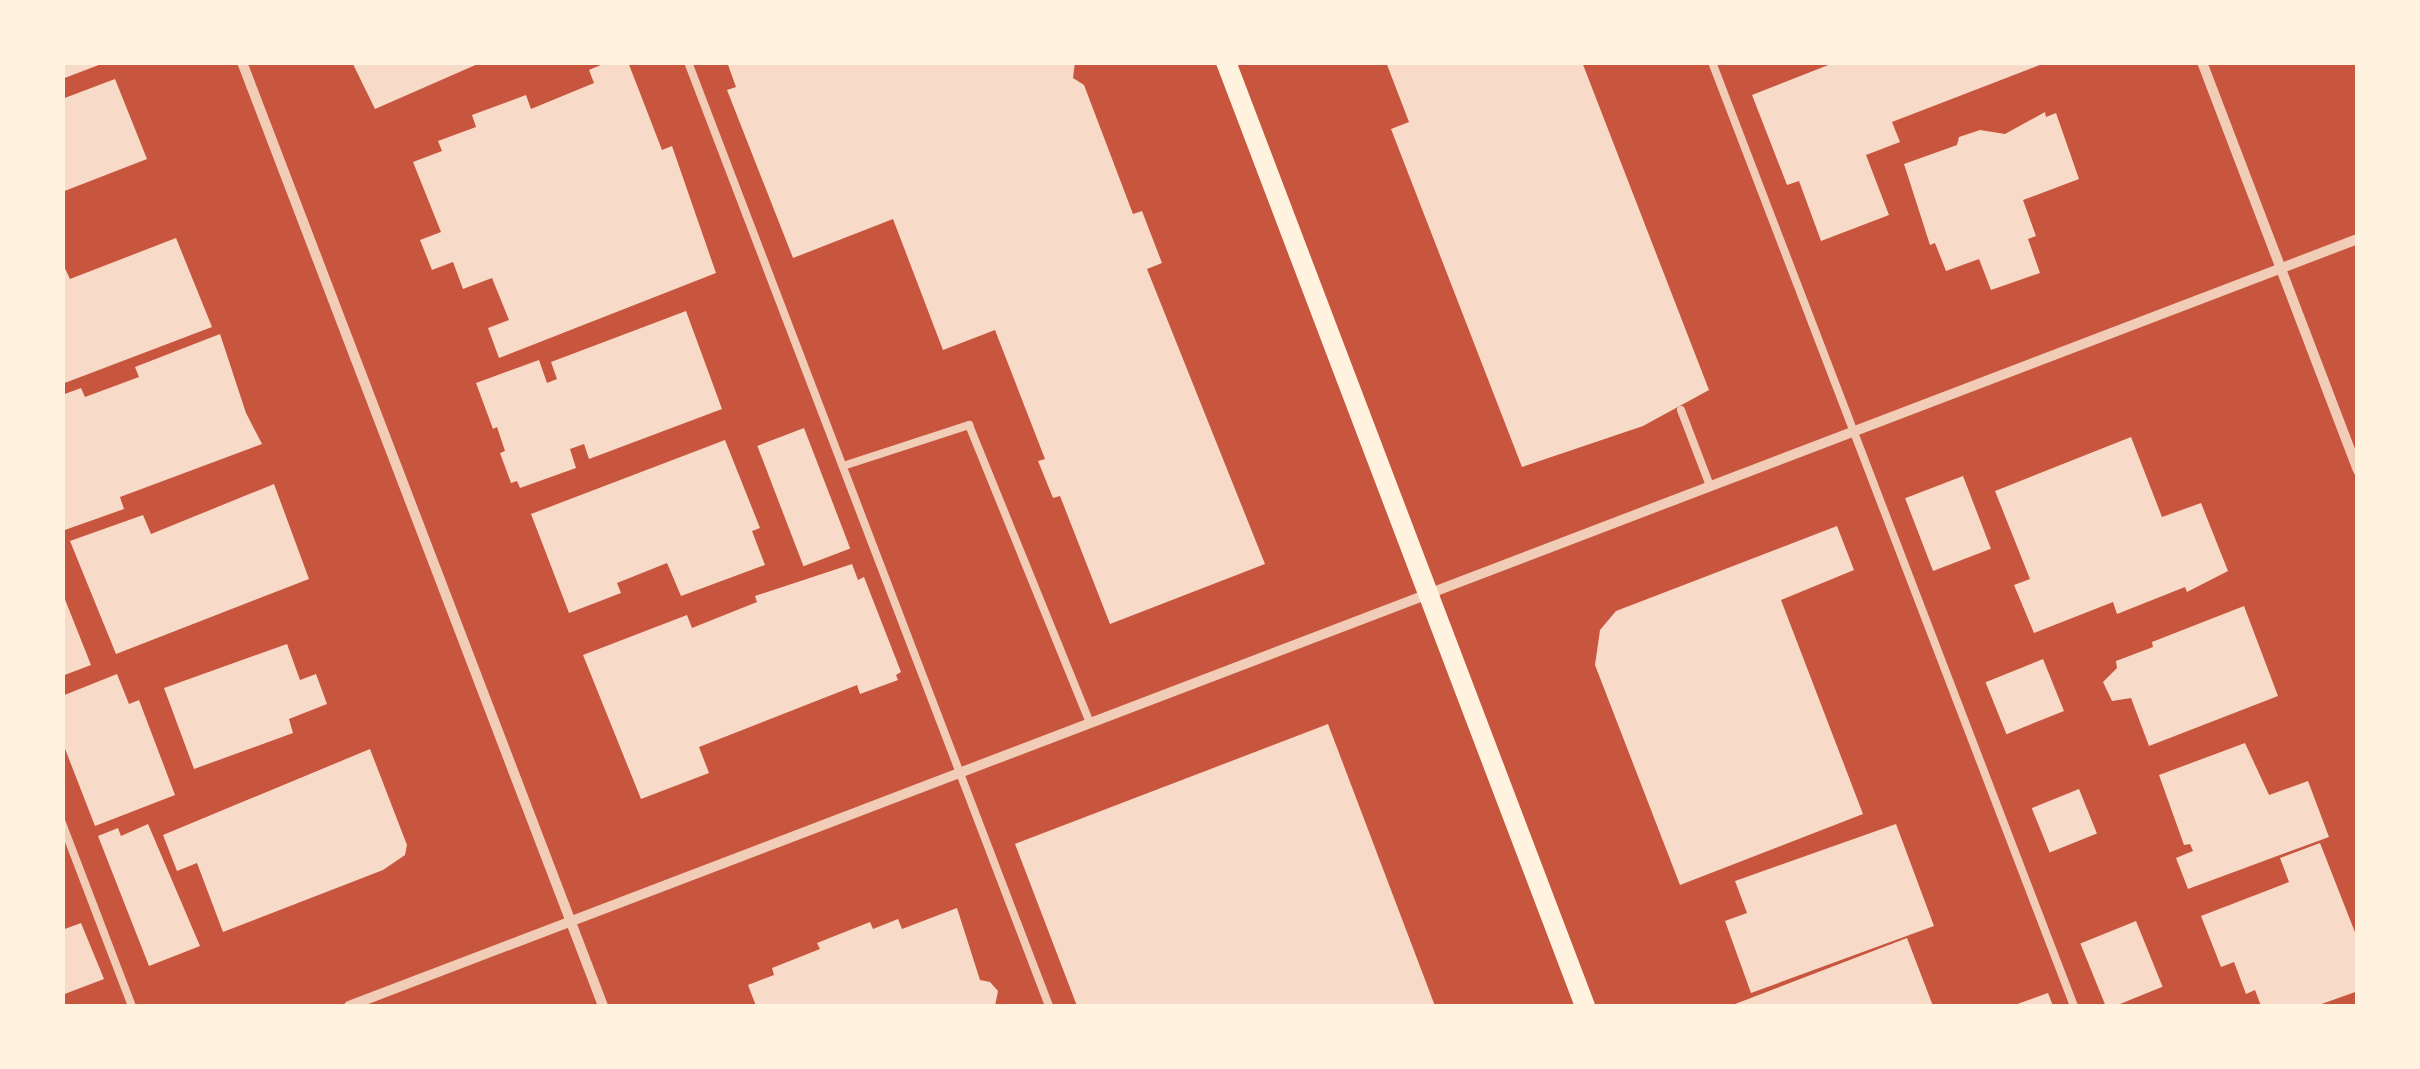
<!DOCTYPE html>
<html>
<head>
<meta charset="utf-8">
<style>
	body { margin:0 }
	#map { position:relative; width:2420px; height:1069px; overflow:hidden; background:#c8553d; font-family:"PT Sans",sans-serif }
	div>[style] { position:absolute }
	.building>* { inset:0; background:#f7dbc8; transform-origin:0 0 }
	.service>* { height:8px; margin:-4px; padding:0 4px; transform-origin:4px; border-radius:4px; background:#f1ccb7 }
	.minor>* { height:10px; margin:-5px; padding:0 5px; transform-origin:5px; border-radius:5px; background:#f1ccb7 }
	.secondary>* { height:20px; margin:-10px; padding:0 10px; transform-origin:10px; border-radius:10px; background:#fff3e0 }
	span { translate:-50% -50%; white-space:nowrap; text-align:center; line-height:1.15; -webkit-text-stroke:9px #fff3e0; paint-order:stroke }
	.frame { position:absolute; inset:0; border:65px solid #fff3e0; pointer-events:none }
</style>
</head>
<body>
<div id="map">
	<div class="building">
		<div style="clip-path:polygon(62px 62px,104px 62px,104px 63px,62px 79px)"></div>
		<div style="clip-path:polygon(352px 62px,480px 62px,480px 63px,375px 109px)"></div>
		<div style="clip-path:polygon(608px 62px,628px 62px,662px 150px,672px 146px,716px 273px,499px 358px,488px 328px,509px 320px,492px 278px,463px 289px,453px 262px,432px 270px,420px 240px,441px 232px,413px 162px,442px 151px,438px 141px,476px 127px,472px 115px,526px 95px,531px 109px,594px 83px,589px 70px)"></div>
		<div style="clip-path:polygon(727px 62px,1075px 62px,1073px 78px,1084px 85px,1133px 214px,1142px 211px,1162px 263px,1147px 269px,1265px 564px,1110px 624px,1060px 496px,1053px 498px,1038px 461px,1045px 459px,995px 330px,943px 350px,893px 219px,793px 258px,727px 90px,736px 87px)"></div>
		<div style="clip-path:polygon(1386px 62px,1582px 62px,1709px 390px,1643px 426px,1522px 467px,1391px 129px,1409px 122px)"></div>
		<div style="clip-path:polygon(1836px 62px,2045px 62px,2045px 63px,1892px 122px,1900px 142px,1866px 155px,1889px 215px,1821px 241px,1799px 181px,1787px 185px,1752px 95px)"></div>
		<div style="clip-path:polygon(115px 79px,147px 159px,62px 192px,62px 99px)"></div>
		<div style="clip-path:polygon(2045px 112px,2046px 117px,2056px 113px,2079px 179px,2023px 200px,2036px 236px,2028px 239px,2040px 273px,1991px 290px,1979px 259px,1946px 271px,1935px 243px,1930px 245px,1904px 164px,1957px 145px,1959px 137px,1980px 130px,2005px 134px)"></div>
		<div style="clip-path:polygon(176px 238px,212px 327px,62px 384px,62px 262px,70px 279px)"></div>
		<div style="clip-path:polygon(686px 311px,722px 409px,589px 459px,584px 444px,570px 449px,576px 468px,520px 488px,517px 481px,511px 483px,500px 453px,505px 451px,497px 427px,493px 429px,476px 383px,539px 360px,547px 383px,557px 379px,551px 362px)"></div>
		<div style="clip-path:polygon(220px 334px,246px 413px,262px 444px,120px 497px,124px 509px,62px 531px,62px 395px,81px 388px,85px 397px,139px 377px,135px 367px)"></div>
		<div style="left:804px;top:428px;width:129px;height:50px;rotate:69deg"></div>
		<div style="clip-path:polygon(2131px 437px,2162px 517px,2201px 503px,2228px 571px,2187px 592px,2185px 587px,2117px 614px,2113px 602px,2034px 633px,2014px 585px,2030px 579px,1995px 491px)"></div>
		<div style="clip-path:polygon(725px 440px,760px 528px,752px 531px,765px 565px,681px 596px,667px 563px,617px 583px,621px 593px,569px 613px,531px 514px)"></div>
		<div style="left:1963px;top:476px;width:78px;height:62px;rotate:69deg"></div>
		<div style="clip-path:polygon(274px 484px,309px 579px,116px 654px,70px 541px,143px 515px,151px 534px)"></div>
		<div style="clip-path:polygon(1837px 526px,1854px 570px,1781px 600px,1863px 814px,1680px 885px,1595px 665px,1600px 630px,1616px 611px)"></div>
		<div style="clip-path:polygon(852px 564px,858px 580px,864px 577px,901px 672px,896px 675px,898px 680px,860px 694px,857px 685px,699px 747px,709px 773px,641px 799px,583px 655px,687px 615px,692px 628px,757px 602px,755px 596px)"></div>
		<div style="clip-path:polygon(62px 592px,91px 665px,62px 676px)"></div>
		<div style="clip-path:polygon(2244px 606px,2278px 696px,2149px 746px,2131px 698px,2112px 701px,2103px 682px,2117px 668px,2116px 661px,2153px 647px,2152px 642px)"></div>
		<div style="clip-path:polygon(287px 644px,300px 680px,316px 674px,327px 704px,289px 719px,293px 733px,194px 769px,164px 688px)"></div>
		<div style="left:2043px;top:659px;width:56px;height:62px;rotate:68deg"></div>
		<div style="clip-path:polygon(117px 674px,129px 704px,139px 700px,175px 795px,95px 826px,62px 741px,62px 696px)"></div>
		<div style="clip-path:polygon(1328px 724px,1435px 1006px,1077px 1006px,1015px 844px)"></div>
		<div style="clip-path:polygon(2245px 743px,2269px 795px,2308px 781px,2329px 837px,2188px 889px,2176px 858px,2193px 851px,2190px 844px,2184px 845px,2159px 775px)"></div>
		<div style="clip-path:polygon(370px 749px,407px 845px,405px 855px,383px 870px,223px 932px,197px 863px,177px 871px,163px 835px)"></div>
		<div style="left:2079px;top:789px;width:48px;height:51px;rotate:68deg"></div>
		<div style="clip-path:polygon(148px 824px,200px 946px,149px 966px,98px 836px,118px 828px,121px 836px)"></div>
		<div style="clip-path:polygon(1896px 824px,1934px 926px,1751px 993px,1725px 921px,1747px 913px,1735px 881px)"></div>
		<div style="clip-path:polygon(2320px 843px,2358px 940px,2358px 991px,2316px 1006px,2261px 1006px,2255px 990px,2246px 994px,2234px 962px,2221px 967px,2201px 916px,2289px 882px,2280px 858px)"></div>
		<div style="clip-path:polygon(957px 908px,980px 980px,990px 982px,998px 991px,995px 1006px,756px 1006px,748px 985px,774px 975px,772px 968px,820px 949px,817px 943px,870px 922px,873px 929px,898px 919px,902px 929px)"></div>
		<div style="left:2136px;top:921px;width:71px;height:60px;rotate:68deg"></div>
		<div style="clip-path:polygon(81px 923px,104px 979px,62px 995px,62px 930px)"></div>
		<div style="clip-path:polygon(1907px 938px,1933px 1006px,1730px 1006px)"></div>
		<div style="clip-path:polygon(2048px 993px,2053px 1006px,2012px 1006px)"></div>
	</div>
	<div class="service">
		<div style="left:688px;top:62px;width:1011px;rotate:69.07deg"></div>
		<div style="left:1712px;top:62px;width:1011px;rotate:69.02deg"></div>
		<div style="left:1681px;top:410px;width:81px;rotate:69.1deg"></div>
		<div style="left:843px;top:466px;width:133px;rotate:-18deg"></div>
		<div style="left:969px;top:425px;width:322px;rotate:67.9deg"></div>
		<div style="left:62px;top:823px;width:196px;rotate:69.1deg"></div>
	</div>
	<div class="minor">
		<div style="left:242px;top:62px;width:1011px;rotate:69.07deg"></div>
		<div style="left:2202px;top:62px;width:437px;rotate:69.1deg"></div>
		<div style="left:349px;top:1006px;width:2150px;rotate:-20.9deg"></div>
	</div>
	<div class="secondary">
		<div style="left:1226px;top:62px;width:1010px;rotate:69.18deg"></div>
	</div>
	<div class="frame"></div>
</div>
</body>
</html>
